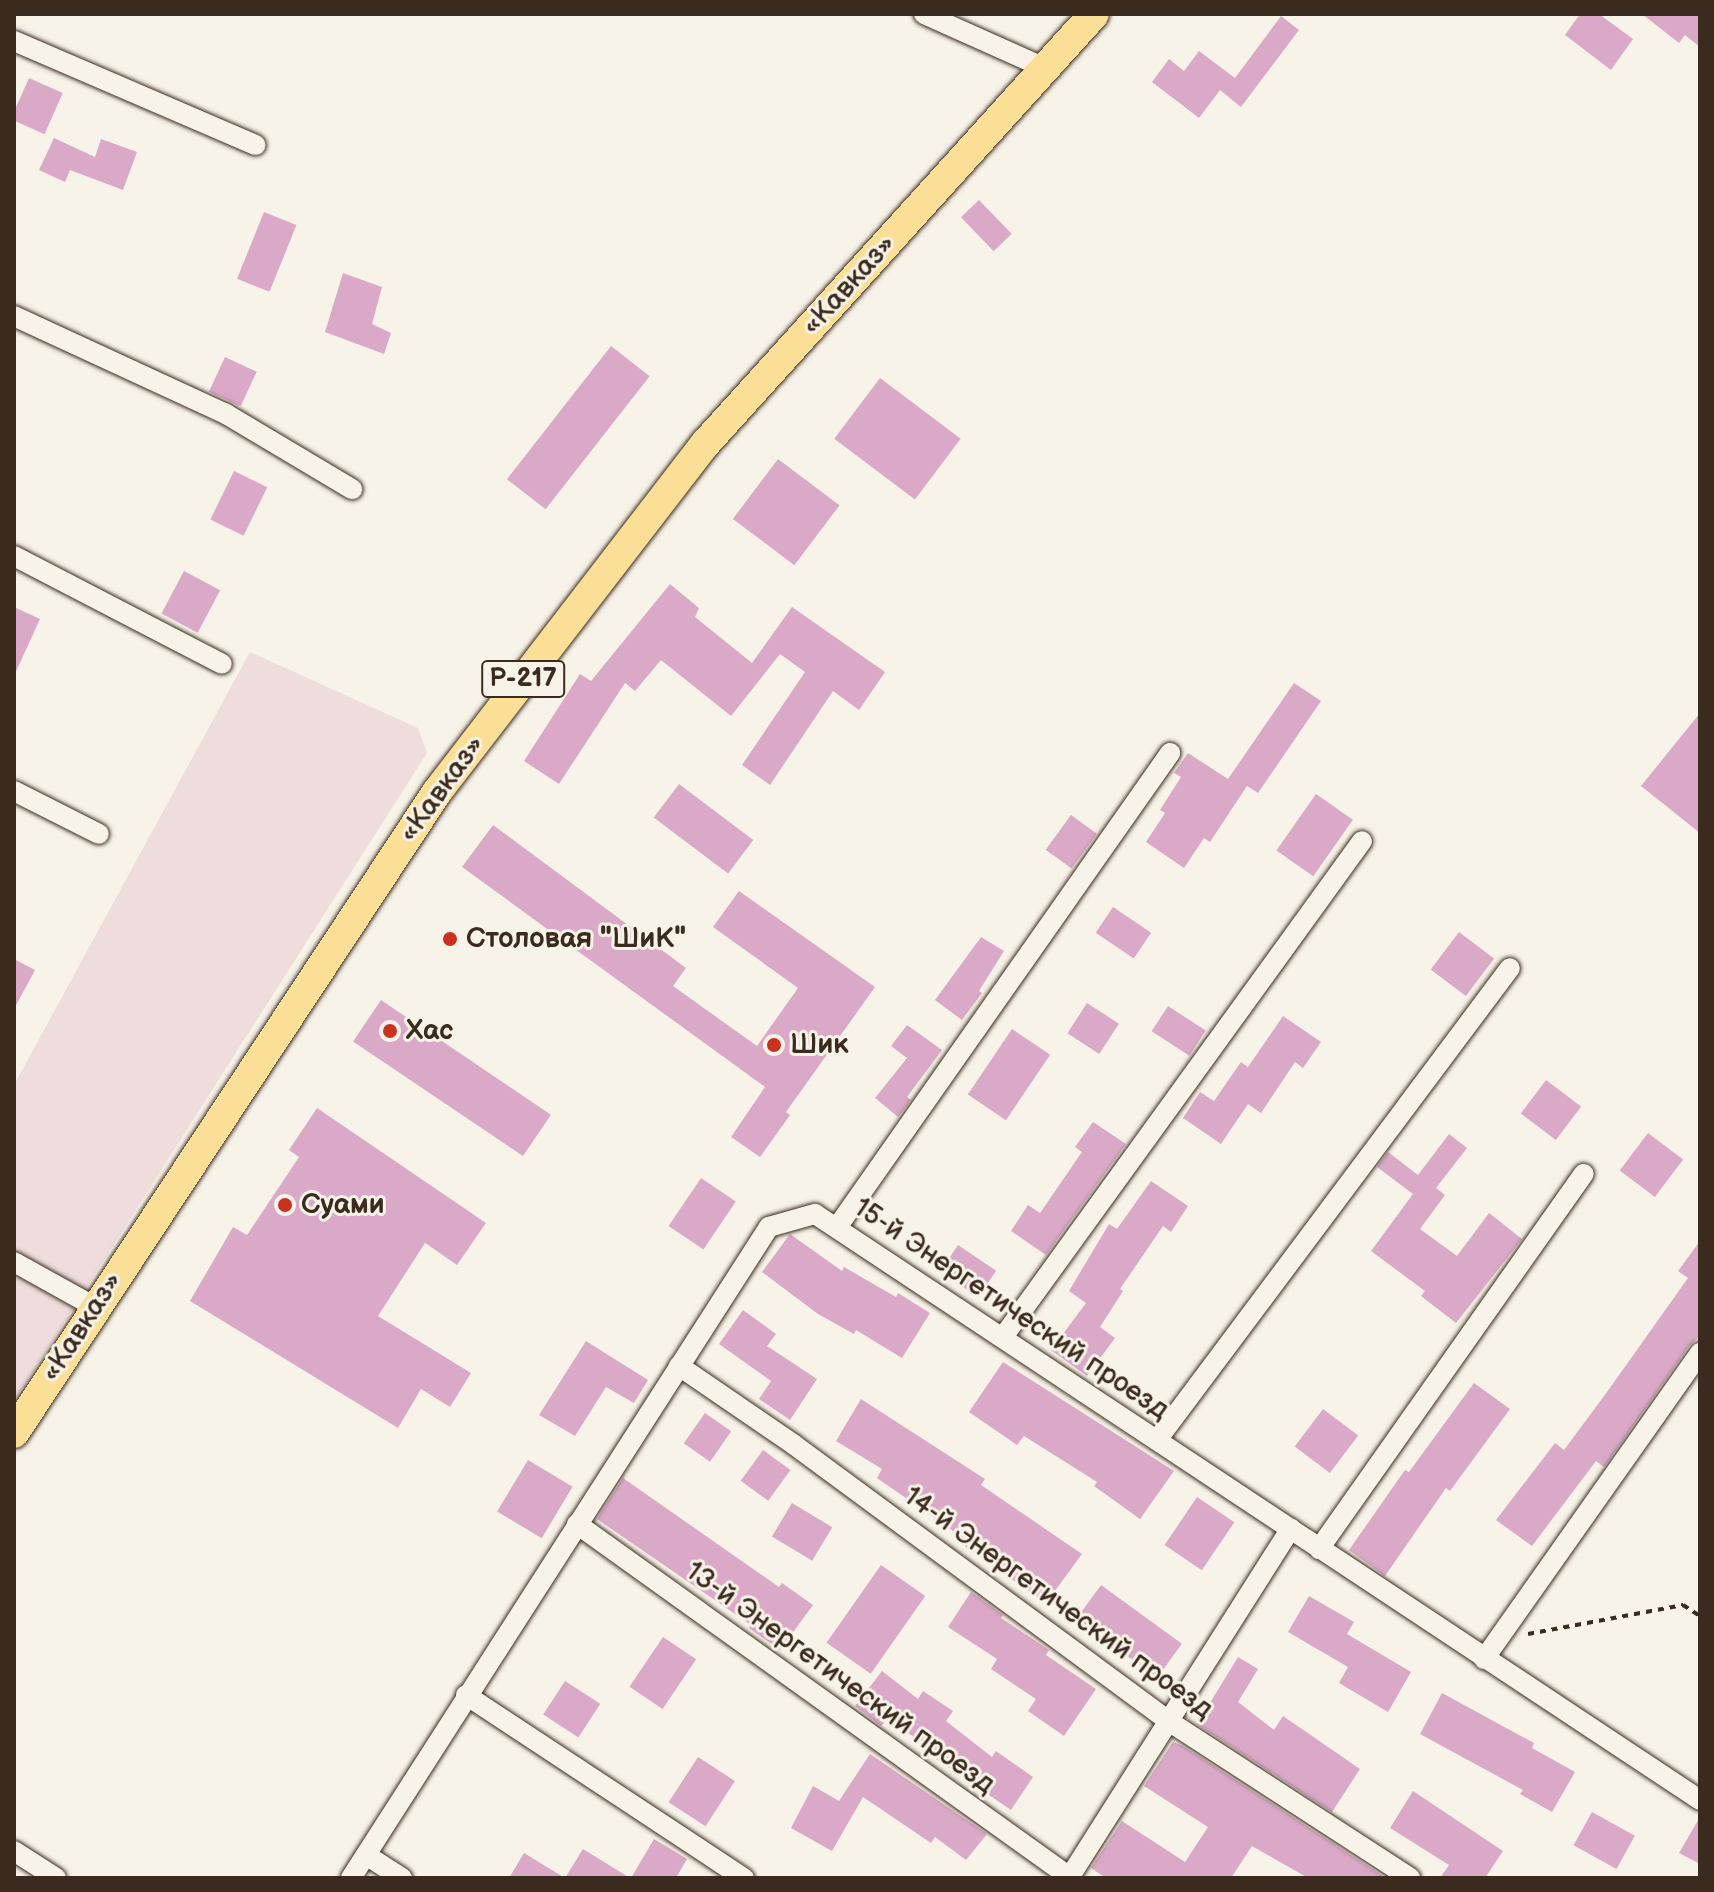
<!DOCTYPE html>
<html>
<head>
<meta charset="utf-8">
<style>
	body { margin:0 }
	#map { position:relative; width:1714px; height:1892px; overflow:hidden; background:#f7f3e8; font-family:"Balsamiq Sans",sans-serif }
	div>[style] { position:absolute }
	.built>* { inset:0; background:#efddde }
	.building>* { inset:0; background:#dba9c8; transform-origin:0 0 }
	.path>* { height:4px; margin-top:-2px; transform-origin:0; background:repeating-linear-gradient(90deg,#3b2a1e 0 6px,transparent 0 12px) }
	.roads { filter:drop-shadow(0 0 2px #3b2a1e) drop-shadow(0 0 2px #3b2a1e) }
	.minor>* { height:20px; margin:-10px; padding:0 10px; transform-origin:10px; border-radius:10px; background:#f7f3e8 }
	.highway>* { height:30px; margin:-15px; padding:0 15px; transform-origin:15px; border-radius:15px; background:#fbdf96 }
	.dots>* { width:22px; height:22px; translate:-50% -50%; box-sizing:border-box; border:4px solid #f7f3e8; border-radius:50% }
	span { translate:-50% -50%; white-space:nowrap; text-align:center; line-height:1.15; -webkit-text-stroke:6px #f7f3e8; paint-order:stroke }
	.shield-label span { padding:2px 6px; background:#f7f3e8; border:2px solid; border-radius:6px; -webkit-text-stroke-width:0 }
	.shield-label { font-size:26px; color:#3b2a1e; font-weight:700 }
	.street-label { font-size:28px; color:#3b2a1e }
	.poi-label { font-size:28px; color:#3b2a1e; font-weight:700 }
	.left { translate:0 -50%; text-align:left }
	.frame { position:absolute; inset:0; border:16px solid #3b2a1e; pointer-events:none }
</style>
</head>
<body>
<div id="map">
	<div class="built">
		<div style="clip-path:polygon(250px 652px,418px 728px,427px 753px,14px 1401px,14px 1085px)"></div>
	</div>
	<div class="building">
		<div style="clip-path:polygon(1580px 14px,1599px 14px,1633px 39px,1611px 70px,1565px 35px)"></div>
		<div style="clip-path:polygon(1642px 14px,1700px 14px,1700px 47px,1685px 35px,1679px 43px)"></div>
		<div style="clip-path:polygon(1281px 16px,1299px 30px,1241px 107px,1220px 90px,1199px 118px,1152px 82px,1169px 59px,1184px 71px,1199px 51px,1235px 78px)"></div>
		<div style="left:29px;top:78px;width:37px;height:45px;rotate:24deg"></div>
		<div style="clip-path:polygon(54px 138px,95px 157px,101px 139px,137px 152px,123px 190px,70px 170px,65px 182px,39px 170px)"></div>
		<div style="left:979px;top:200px;width:47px;height:25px;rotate:46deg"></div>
		<div style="left:264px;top:212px;width:35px;height:72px;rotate:22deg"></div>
		<div style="clip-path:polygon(343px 273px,382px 287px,372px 324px,391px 333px,384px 354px,325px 332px)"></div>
		<div style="left:611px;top:346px;width:49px;height:169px;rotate:38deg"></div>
		<div style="left:225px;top:357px;width:35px;height:38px;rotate:25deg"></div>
		<div style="left:880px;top:378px;width:101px;height:76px;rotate:37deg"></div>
		<div style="left:778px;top:459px;width:77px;height:75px;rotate:37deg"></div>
		<div style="left:234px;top:471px;width:37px;height:54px;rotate:26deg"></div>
		<div style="left:184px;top:571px;width:41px;height:48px;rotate:28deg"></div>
		<div style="clip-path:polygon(670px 584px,699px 608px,695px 617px,752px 663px,792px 607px,885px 672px,859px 710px,833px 691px,770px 785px,742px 765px,805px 672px,780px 654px,731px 716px,661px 660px,635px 691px,625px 683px,559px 784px,524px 761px,580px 674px,591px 681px)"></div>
		<div style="clip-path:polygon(14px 607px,40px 619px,14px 676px)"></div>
		<div style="clip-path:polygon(1294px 683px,1321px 701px,1258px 793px,1247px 786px,1210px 842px,1204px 838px,1184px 868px,1146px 842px,1165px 813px,1160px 810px,1181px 777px,1174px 773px,1188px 753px,1228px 779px)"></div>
		<div style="clip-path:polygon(1700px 713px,1700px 833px,1641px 786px)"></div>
		<div style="left:679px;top:784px;width:93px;height:42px;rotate:37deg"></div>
		<div style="left:1316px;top:794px;width:45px;height:69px;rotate:35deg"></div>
		<div style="left:1071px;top:815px;width:32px;height:43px;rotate:36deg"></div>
		<div style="clip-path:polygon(493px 825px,686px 968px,673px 986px,757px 1046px,798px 988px,713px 927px,739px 891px,875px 987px,786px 1112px,790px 1115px,760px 1157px,731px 1137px,765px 1087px,462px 867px)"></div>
		<div style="left:1113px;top:907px;width:46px;height:31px;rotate:34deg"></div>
		<div style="left:1459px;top:932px;width:44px;height:47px;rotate:37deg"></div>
		<div style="clip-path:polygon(981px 937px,1004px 951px,979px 991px,982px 993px,962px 1020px,935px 1000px)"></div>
		<div style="clip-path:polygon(14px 959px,35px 970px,14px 1009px)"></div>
		<div style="left:381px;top:1000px;width:205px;height:50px;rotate:34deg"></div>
		<div style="left:1087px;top:1003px;width:38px;height:36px;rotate:33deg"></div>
		<div style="left:1168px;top:1006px;width:45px;height:30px;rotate:33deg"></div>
		<div style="clip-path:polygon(1283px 1016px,1321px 1042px,1303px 1068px,1295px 1062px,1261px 1113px,1248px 1104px,1221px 1144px,1183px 1118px,1200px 1092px,1214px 1101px,1241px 1062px,1248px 1067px)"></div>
		<div style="clip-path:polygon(907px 1025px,942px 1050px,907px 1097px,911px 1100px,898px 1117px,875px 1098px,907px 1058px,891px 1046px)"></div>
		<div style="left:1012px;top:1029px;width:46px;height:79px;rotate:34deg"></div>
		<div style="left:1546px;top:1080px;width:44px;height:42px;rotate:37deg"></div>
		<div style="clip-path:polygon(317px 1108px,486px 1223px,457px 1265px,425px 1243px,378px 1316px,471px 1373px,450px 1407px,421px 1389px,398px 1428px,190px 1301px,233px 1227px,247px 1235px,299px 1157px,289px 1150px)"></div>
		<div style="clip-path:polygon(1093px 1122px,1126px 1144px,1046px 1255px,1011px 1231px,1028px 1205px,1040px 1213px,1082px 1152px,1075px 1147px)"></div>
		<div style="left:1648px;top:1133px;width:44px;height:47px;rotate:37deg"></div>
		<div style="clip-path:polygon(1449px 1134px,1467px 1148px,1436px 1188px,1445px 1195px,1420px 1229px,1457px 1256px,1489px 1213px,1522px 1239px,1456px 1323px,1421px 1296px,1425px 1291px,1371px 1251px,1413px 1194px,1377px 1167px,1388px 1152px,1418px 1175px)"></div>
		<div style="left:701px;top:1178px;width:42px;height:58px;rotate:34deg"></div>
		<div style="clip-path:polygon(1151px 1181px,1188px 1206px,1171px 1232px,1163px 1226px,1120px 1289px,1123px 1291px,1100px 1327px,1115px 1338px,1087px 1376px,1051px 1350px,1086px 1303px,1069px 1291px,1109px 1224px,1117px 1229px)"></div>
		<div style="clip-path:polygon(790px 1234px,842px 1271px,844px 1267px,896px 1297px,898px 1293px,930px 1313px,902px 1358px,856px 1330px,854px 1334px,818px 1314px,762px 1272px)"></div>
		<div style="clip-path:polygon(1700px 1241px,1700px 1336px,1689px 1346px,1604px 1467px,1596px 1461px,1532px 1546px,1496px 1520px,1555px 1443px,1564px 1450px,1607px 1392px,1688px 1278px,1678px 1271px)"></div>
		<div style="left:958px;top:1245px;width:46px;height:32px;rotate:34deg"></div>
		<div style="clip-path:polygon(743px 1310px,776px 1334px,767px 1346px,817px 1379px,790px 1420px,759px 1399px,771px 1381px,719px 1344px)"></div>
		<div style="clip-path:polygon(586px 1341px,648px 1380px,634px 1403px,606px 1387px,575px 1436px,539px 1415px)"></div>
		<div style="clip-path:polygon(1003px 1362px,1174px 1471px,1140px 1519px,1094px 1486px,1097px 1482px,1024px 1436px,1017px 1445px,969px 1412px)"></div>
		<div style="clip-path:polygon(1474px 1383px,1510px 1409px,1450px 1491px,1446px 1488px,1385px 1576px,1349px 1550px,1405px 1470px,1409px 1472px)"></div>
		<div style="clip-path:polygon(861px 1399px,985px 1479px,981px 1485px,1082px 1554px,1046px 1603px,956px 1540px,959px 1535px,877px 1478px,882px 1469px,836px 1441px)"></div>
		<div style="left:1323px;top:1409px;width:44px;height:47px;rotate:37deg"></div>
		<div style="left:705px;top:1413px;width:32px;height:37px;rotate:35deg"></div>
		<div style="left:763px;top:1450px;width:34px;height:38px;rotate:36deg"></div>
		<div style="left:528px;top:1460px;width:52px;height:60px;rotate:31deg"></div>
		<div style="clip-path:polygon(623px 1478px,779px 1587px,782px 1583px,813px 1605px,780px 1650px,749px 1628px,751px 1625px,597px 1519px)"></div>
		<div style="left:1197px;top:1497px;width:45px;height:58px;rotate:34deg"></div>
		<div style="left:792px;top:1503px;width:47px;height:39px;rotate:31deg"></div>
		<div style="left:881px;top:1565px;width:54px;height:95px;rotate:35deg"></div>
		<div style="left:1101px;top:1585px;width:100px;height:42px;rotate:36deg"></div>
		<div style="clip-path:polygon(971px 1592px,1003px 1615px,1001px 1618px,1049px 1650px,1046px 1655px,1096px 1689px,1064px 1736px,1028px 1711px,1036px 1699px,991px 1669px,997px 1659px,948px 1627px)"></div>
		<div style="clip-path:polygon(1309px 1596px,1354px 1622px,1347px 1634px,1411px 1672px,1388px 1712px,1339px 1683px,1348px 1667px,1288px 1632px)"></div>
		<div style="left:663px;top:1637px;width:40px;height:60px;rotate:34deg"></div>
		<div style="clip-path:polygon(1238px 1657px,1258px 1669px,1238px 1702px,1274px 1730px,1283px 1716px,1360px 1769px,1332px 1812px,1197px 1724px)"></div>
		<div style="clip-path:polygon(882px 1671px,918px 1699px,923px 1691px,953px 1711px,946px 1721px,992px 1757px,996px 1751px,1033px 1777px,1011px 1810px,933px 1757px,937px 1752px,887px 1719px,881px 1726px,855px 1706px)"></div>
		<div style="left:565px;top:1681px;width:42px;height:40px;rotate:33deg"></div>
		<div style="clip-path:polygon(1442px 1693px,1534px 1743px,1532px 1748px,1575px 1772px,1552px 1812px,1520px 1794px,1523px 1790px,1420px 1734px)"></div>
		<div style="clip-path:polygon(1173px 1742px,1183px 1746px,1386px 1878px,1308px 1878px,1252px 1846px,1231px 1878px,1106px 1878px,1091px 1868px,1122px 1821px,1185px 1862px,1208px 1827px,1144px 1786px)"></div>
		<div style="clip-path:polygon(870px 1754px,987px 1834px,966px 1860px,935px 1837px,931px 1843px,863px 1797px,832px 1851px,791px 1828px,813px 1786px,839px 1801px)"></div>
		<div style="left:698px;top:1757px;width:44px;height:54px;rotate:33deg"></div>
		<div style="clip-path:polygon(1413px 1791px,1503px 1851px,1485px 1878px,1440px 1878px,1449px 1865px,1390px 1828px)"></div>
		<div style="left:1592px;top:1812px;width:49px;height:38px;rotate:29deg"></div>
		<div style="clip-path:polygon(1700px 1817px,1700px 1864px,1679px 1853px)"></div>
		<div style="clip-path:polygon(654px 1839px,687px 1859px,676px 1878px,631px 1878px)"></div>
		<div style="clip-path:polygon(583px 1849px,630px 1878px,565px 1878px)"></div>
		<div style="clip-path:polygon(524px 1853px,565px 1878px,509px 1878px)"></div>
	</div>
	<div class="path">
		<div style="left:1528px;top:1634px;width:158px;rotate:-10.6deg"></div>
		<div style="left:1683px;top:1605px;width:20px;rotate:33deg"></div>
	</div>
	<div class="roads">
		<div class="minor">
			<div style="left:924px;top:14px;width:133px;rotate:24.1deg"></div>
			<div style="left:14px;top:41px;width:263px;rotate:23.3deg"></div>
			<div style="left:14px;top:316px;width:234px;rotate:24.8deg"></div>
			<div style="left:226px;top:414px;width:147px;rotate:30.8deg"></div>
			<div style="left:14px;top:556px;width:234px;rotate:27.4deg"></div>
			<div style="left:14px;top:791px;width:95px;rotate:26.8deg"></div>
			<div style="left:838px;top:1226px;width:578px;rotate:-54.93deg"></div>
			<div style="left:14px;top:1262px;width:93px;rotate:29.1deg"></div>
			<div style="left:1003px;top:1337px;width:612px;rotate:-54.1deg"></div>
			<div style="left:679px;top:1366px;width:138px;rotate:34.4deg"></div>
			<div style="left:793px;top:1444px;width:465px;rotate:36.4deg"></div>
			<div style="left:1167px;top:1720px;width:290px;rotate:33deg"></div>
			<div style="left:1157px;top:1440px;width:589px;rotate:-53.21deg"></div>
			<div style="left:577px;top:1524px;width:608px;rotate:35.63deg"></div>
			<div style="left:1319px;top:1549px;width:459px;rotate:-54.8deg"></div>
			<div style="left:1484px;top:1659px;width:375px;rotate:-54.8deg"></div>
			<div style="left:466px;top:1695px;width:333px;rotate:33.4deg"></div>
			<div style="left:14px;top:1851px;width:50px;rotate:32.7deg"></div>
			<div style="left:366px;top:1855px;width:43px;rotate:32.6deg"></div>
			<div style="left:351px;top:1878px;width:774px;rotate:-57.3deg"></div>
			<div style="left:769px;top:1227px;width:48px;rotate:-15.8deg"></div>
			<div style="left:815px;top:1214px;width:1061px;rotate:33.51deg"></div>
			<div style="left:1069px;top:1878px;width:414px;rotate:-57.6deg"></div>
		</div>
		<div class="highway">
			<div style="left:14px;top:1433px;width:768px;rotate:-56.58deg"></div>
			<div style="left:437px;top:792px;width:441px;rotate:-52.4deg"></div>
			<div style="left:706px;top:443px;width:578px;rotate:-47.87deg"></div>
		</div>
	</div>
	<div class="dots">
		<div style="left:450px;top:939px;background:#c8321e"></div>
		<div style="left:390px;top:1031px;background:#c8321e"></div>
		<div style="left:774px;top:1045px;background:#c8321e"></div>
		<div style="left:285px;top:1205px;background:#c8321e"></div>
	</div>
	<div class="shield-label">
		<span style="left:523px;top:679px">Р-217</span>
	</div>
	<div class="street-label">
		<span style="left:849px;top:285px;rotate:-48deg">«Кавказ»</span>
		<span style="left:442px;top:789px;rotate:-54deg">«Кавказ»</span>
		<span style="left:1011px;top:1309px;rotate:34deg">15-й Энергетический проезд</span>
		<span style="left:82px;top:1327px;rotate:-57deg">«Кавказ»</span>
		<span style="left:1058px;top:1603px;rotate:36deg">14-й Энергетический проезд</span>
		<span style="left:840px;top:1678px;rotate:36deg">13-й Энергетический проезд</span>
	</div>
	<div class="poi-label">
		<span class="left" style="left:466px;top:939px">Столовая "ШиК"</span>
		<span class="left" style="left:406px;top:1031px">Хас</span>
		<span class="left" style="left:790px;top:1045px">Шик</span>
		<span class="left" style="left:301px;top:1205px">Суами</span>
	</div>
	<div class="frame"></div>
</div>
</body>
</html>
